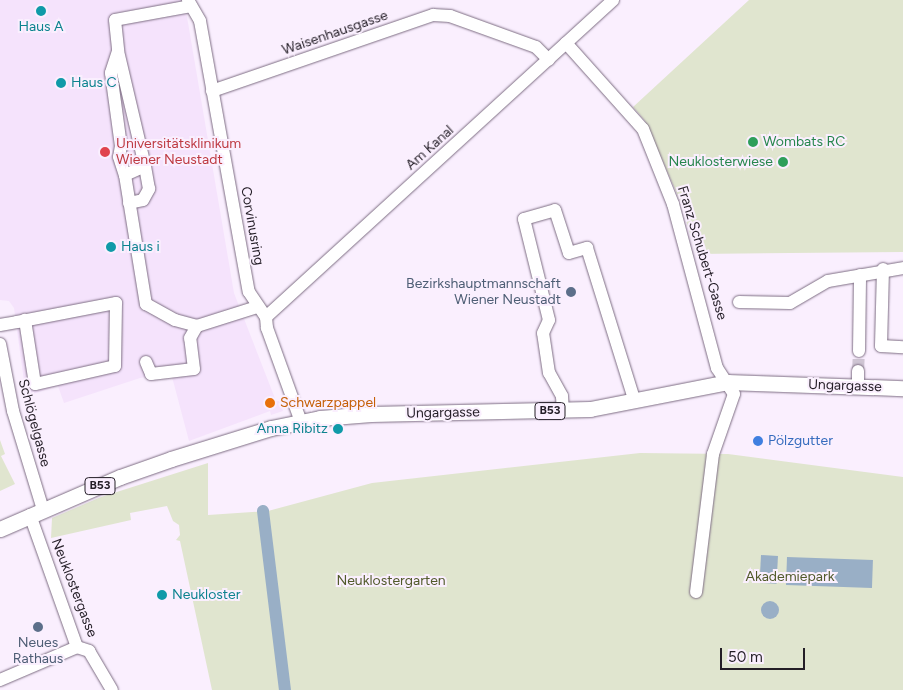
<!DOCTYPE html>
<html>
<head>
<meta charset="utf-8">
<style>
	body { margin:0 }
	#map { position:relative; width:903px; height:690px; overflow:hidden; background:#faeffe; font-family:Figtree,sans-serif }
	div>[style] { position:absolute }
	.built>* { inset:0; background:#f5e3fc }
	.green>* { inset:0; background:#e0e5cf }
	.water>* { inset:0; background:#99afc6; transform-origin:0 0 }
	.round { border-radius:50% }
	.canal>* { height:12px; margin:-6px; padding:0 6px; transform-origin:6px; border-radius:6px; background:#99afc6 }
	.minor-tunnel>* { height:12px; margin-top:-6px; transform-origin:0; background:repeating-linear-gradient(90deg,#cfc5d3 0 12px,transparent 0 18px) }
	.roads { filter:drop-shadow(0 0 1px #7d6d83) drop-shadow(0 0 1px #7d6d83) }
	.minor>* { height:12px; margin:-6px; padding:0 6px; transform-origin:6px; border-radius:6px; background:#fff }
	.major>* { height:15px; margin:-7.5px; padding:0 7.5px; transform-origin:7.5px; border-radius:7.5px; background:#fff }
	.dots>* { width:14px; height:14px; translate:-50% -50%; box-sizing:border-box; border:2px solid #faeffe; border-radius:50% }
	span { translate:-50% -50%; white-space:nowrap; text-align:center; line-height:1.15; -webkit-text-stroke:4px #faeffe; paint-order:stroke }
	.shield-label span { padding:1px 4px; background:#faeffe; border:1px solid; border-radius:4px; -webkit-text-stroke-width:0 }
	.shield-label { font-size:12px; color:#241e27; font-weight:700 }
	.culture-label { font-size:14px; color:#0d838f }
	.left { translate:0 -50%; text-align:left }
	.right { translate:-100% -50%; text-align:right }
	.street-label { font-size:14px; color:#241e27 }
	.leisure-label { font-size:14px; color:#27864d }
	.health-label { font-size:14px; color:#be3a42 }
	.service-label { font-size:14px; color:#4e5e75 }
	.food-label { font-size:14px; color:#c56008 }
	.shop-label { font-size:14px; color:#366cbe }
	.park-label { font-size:14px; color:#515a2a }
	.scale { position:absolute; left:720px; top:648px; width:85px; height:22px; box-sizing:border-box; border:2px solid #241e27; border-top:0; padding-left:6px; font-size:15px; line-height:18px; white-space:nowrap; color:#241e27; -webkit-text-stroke:4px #faeffe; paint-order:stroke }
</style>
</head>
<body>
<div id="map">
	<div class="built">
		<div style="clip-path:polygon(0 0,192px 0,186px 11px,234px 293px,276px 401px,279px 401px,283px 411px,271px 415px,270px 411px,189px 441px,171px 373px,140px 378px,64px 403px,58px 386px,26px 396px,14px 308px,9px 301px,0 300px)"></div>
	</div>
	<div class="green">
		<div style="clip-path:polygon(749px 0,903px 0,903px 252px,696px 254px,681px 203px,645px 121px,633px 107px)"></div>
		<div style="clip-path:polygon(0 440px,5px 454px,1px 456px,15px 484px,0 491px)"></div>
		<div style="clip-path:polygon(640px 453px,728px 454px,903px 477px,903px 690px,212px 690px,180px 541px,176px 540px,180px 535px,179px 525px,173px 521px,167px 506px,130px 513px,131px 520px,51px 538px,52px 518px,101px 497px,208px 463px,208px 515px,268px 511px,372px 483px)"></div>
	</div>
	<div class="water">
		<div style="left:761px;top:555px;width:17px;height:28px;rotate:3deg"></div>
		<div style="left:787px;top:557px;width:86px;height:28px;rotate:2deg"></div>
		<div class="round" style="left:761px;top:601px;width:18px;height:18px"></div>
	</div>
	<div class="canal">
		<div style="left:263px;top:511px;width:180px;rotate:83deg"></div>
	</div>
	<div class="minor-tunnel">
		<div style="left:858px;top:371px;width:20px;rotate:-87deg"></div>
	</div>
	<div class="roads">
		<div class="minor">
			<div style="left:188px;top:0;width:24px;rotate:60deg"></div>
			<div style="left:200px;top:21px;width:275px;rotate:79.8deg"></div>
			<div style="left:249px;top:292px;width:30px;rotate:56deg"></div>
			<div style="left:266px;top:317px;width:11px;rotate:85deg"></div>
			<div style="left:267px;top:328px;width:100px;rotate:70.1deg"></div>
			<div style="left:191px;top:6px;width:77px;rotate:169.6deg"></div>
			<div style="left:115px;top:20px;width:31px;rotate:84deg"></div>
			<div style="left:118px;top:51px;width:118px;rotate:76.8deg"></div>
			<div style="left:145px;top:166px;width:22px;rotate:156deg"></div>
			<div style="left:125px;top:175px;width:131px;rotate:80.8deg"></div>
			<div style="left:146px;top:304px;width:33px;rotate:29deg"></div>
			<div style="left:175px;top:320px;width:23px;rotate:15deg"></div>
			<div style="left:197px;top:326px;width:63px;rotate:-17.6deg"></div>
			<div style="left:566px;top:43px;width:115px;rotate:48.2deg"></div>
			<div style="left:643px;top:129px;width:81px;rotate:68.2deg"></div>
			<div style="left:673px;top:204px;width:170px;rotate:75deg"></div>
			<div style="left:717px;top:368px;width:31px;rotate:57deg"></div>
			<div style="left:734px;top:394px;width:64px;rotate:109.3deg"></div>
			<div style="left:713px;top:454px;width:139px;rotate:97deg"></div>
			<div style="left:118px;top:51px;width:23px;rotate:108deg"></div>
			<div style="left:111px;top:73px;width:74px;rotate:82.2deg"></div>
			<div style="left:121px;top:146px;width:11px;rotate:100deg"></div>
			<div style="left:119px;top:157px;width:19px;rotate:72deg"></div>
			<div style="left:212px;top:91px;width:234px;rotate:-19deg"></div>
			<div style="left:433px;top:15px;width:17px;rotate:3deg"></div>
			<div style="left:450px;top:16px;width:91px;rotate:19.8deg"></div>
			<div style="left:536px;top:47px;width:18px;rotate:45deg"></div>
			<div style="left:129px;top:203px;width:14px;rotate:-12deg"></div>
			<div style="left:143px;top:200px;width:13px;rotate:-61deg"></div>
			<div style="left:149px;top:189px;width:23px;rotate:-100deg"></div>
			<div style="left:883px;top:269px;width:77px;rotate:91.5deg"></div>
			<div style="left:881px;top:346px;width:22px;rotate:3deg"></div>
			<div style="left:739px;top:302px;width:51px;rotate:1.1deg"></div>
			<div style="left:790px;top:303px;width:44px;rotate:-30.1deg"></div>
			<div style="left:828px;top:281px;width:76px;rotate:-9.8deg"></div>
			<div style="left:266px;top:317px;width:470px;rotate:-42.4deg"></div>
			<div style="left:0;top:325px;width:17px;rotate:-10deg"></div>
			<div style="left:17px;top:322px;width:101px;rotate:-10.9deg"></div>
			<div style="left:116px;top:303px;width:63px;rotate:90.9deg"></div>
			<div style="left:115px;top:366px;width:82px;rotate:167.3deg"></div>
			<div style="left:35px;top:384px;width:65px;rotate:-98.9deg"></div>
			<div style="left:0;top:344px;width:68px;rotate:79deg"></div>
			<div style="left:13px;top:411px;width:103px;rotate:73.1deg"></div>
			<div style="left:859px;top:351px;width:76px;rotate:-89.2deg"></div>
			<div style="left:146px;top:362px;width:13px;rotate:67deg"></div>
			<div style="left:151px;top:374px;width:43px;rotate:-6.6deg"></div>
			<div style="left:194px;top:369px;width:31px;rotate:-97deg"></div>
			<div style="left:190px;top:338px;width:14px;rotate:-60deg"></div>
			<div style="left:858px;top:385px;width:14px;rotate:-90deg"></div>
			<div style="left:563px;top:411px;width:15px;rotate:-94deg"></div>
			<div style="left:562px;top:396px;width:26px;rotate:-119deg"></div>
			<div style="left:549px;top:373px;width:40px;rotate:-98.5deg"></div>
			<div style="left:543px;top:333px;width:14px;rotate:-65deg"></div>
			<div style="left:549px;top:320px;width:104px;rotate:-103.9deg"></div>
			<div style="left:524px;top:219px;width:32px;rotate:-16deg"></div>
			<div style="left:555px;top:210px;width:45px;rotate:72deg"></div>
			<div style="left:569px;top:253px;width:19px;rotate:-16deg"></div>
			<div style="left:587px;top:248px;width:161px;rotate:72.7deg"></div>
			<div style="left:30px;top:515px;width:140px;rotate:70.4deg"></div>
			<div style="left:77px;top:647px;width:13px;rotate:18deg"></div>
			<div style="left:89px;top:651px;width:45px;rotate:59.5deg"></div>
			<div style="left:0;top:680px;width:84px;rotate:-23.2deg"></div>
		</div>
		<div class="major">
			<div style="left:0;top:529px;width:131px;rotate:-23.4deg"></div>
			<div style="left:120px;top:477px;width:54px;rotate:-19.4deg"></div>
			<div style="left:171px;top:459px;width:105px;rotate:-17.2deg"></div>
			<div style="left:271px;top:428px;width:50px;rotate:-11.5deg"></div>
			<div style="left:320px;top:418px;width:51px;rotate:-4.5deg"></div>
			<div style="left:371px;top:414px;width:219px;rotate:-1.3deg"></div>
			<div style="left:590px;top:409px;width:140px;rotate:-11.1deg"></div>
			<div style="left:727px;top:382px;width:176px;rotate:2deg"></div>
		</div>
	</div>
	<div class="dots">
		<div style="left:41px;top:11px;background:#0f9aa8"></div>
		<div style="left:61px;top:83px;background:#0f9aa8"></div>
		<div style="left:753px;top:142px;background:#2e9e5b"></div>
		<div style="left:105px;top:152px;background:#e0444e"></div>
		<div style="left:783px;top:162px;background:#2e9e5b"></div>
		<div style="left:111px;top:247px;background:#0f9aa8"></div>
		<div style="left:571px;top:292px;background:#5c6f8a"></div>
		<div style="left:270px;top:403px;background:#e8710a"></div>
		<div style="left:338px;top:429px;background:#0f9aa8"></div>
		<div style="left:758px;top:441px;background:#3f7fe0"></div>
		<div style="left:162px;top:595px;background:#0f9aa8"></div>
		<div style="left:38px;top:627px;background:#5c6f8a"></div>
	</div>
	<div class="shield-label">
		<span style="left:550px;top:411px">B53</span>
		<span style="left:100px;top:486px">B53</span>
	</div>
	<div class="culture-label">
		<span style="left:41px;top:27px">Haus A</span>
		<span class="left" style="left:71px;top:83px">Haus C</span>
		<span class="left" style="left:121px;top:247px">Haus i</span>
		<span class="right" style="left:328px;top:429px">Anna Ribitz</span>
		<span class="left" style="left:172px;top:595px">Neukloster</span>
	</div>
	<div class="street-label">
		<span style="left:335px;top:33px;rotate:-19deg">Waisenhausgasse</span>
		<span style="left:430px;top:148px;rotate:-42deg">Am Kanal</span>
		<span style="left:252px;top:226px;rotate:80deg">Corvinusring</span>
		<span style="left:702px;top:253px;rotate:73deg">Franz Schubert-Gasse</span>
		<span style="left:845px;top:386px;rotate:2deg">Ungargasse</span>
		<span style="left:443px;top:413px;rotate:-1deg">Ungargasse</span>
		<span style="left:34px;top:423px;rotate:75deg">Schlögelgasse</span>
		<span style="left:74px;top:588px;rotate:69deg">Neuklostergasse</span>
	</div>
	<div class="leisure-label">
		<span class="left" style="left:763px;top:142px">Wombats RC</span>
		<span class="right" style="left:773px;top:162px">Neuklosterwiese</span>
	</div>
	<div class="health-label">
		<span class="left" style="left:116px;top:152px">Universitätsklinikum<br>Wiener Neustadt</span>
	</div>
	<div class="service-label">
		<span class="right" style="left:561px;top:292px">Bezirkshauptmannschaft<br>Wiener Neustadt</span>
		<span style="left:38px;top:651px">Neues<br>Rathaus</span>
	</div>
	<div class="food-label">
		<span class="left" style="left:280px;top:403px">Schwarzpappel</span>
	</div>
	<div class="shop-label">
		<span class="left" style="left:768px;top:441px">Pölzgutter</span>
	</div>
	<div class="park-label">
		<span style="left:790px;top:577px">Akademiepark</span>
		<span style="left:391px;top:581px">Neuklostergarten</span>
	</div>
	<div class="scale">50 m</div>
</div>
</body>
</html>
